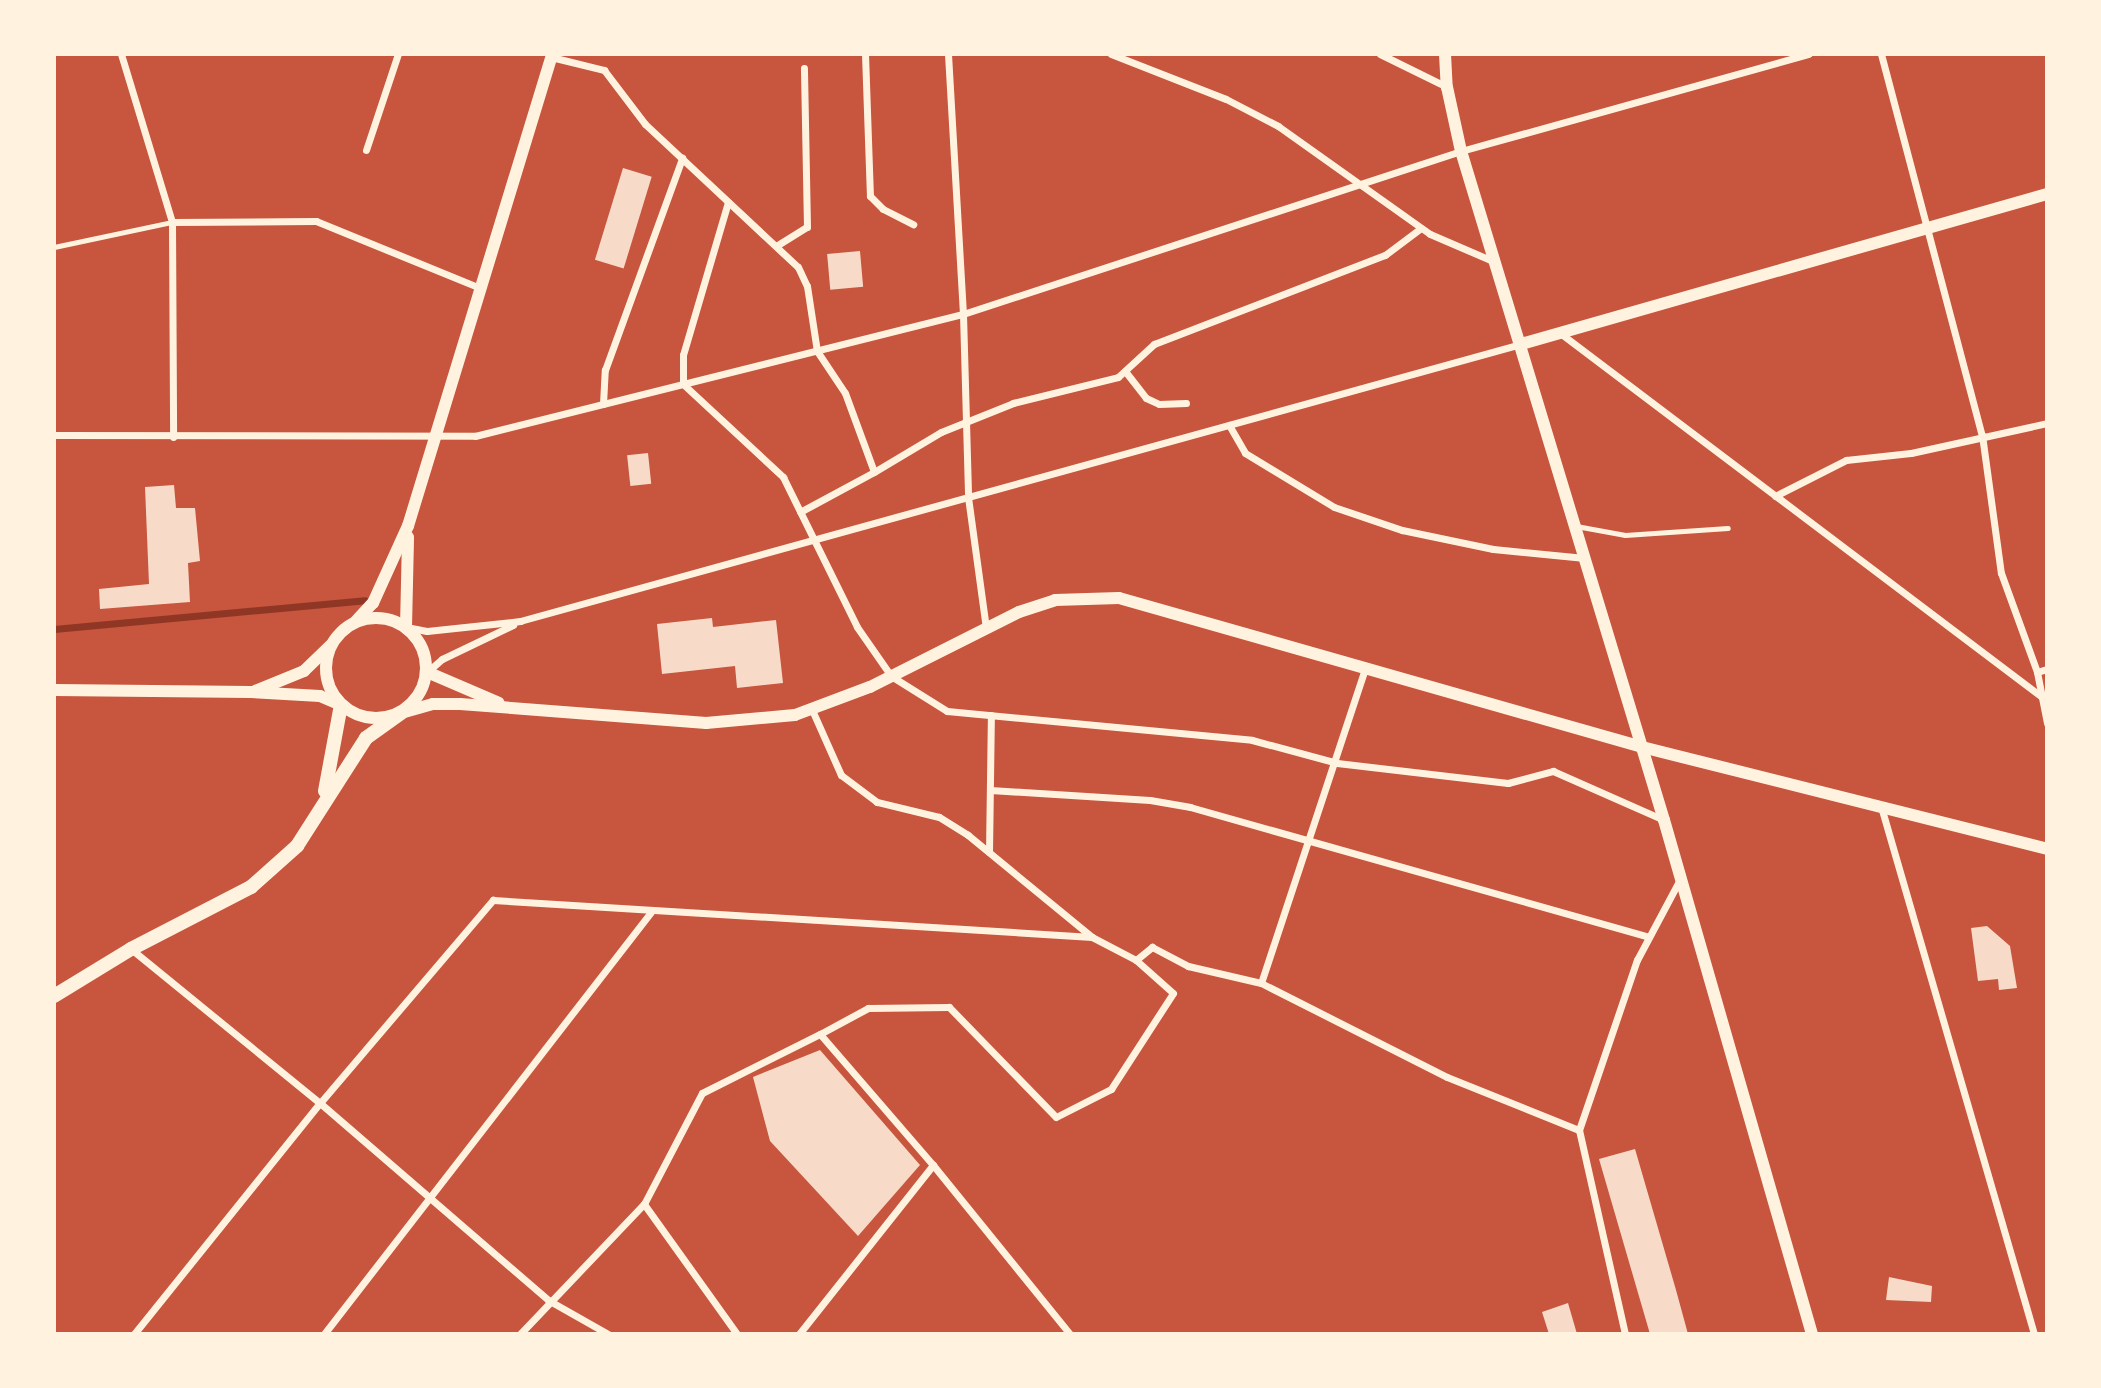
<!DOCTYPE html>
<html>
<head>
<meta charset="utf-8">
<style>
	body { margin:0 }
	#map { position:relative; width:2101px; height:1388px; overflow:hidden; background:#c8553d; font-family:Quicksand,sans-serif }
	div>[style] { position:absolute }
	.stream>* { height:7px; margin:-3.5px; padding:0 3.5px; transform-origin:3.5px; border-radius:3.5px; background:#8f3625 }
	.building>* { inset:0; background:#f7dbc8; transform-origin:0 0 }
	.service>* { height:5px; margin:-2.5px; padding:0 2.5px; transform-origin:2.5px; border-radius:2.5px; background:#fff3e0 }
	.minor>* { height:7px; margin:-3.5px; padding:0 3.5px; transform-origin:3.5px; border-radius:3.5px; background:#fff3e0 }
	.tertiary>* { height:12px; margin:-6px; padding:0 6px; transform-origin:6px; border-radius:6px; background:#fff3e0 }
	.tertiary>.ring { margin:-6px; padding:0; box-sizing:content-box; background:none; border:12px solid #fff3e0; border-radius:50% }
	.secondary>* { height:14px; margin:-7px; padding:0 7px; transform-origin:7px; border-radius:7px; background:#fff3e0 }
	span { translate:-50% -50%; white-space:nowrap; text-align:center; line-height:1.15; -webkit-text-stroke:5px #fff3e0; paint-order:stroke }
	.frame { position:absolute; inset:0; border:56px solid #fff3e0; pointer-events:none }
</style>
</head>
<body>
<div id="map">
	<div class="stream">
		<div style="left:54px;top:629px;width:312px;rotate:-5.3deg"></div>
	</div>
	<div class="building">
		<div style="left:623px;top:168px;width:30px;height:96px;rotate:17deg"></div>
		<div style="left:860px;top:251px;width:36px;height:33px;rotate:85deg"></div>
		<div style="left:648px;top:453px;width:31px;height:21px;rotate:84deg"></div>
		<div style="clip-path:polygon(174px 485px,176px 508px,195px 508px,200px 561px,188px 563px,190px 602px,100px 609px,99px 589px,149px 584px,145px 487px)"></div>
		<div style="clip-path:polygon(712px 618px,713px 627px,776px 620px,783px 683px,737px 688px,735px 666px,662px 674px,657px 624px)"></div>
		<div style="clip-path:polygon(1987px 926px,2010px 946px,2017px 988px,1999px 990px,1998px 979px,1978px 981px,1971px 928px)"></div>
		<div style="clip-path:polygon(820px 1050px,920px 1165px,858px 1236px,770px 1141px,753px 1077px)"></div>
		<div style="clip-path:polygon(1635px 1149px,1676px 1290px,1688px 1334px,1650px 1334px,1599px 1159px)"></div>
		<div style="clip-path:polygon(1889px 1277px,1932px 1286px,1931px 1302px,1886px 1300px)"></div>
		<div style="clip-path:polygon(1568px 1303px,1577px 1334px,1549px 1334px,1542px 1312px)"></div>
	</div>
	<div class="service">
		<div style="left:54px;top:247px;width:121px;rotate:-12deg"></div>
		<div style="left:1576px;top:526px;width:50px;rotate:10.4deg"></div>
		<div style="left:1625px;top:535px;width:103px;rotate:-3.9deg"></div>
	</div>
	<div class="minor">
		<div style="left:121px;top:54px;width:176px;rotate:73.1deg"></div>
		<div style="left:172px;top:222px;width:215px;rotate:89.7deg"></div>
		<div style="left:865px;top:54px;width:142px;rotate:88deg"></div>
		<div style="left:870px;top:196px;width:18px;rotate:45deg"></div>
		<div style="left:883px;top:209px;width:34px;rotate:27deg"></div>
		<div style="left:948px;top:54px;width:260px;rotate:86.7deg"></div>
		<div style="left:963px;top:314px;width:183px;rotate:88.4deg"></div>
		<div style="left:968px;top:497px;width:132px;rotate:82.2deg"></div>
		<div style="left:1111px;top:54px;width:123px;rotate:21.4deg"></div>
		<div style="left:1226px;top:99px;width:59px;rotate:27.4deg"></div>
		<div style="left:1278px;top:126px;width:186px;rotate:35.4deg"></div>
		<div style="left:1430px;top:234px;width:71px;rotate:23.3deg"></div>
		<div style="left:1380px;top:54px;width:75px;rotate:26.2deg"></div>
		<div style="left:1881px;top:54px;width:394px;rotate:75.2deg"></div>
		<div style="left:1982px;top:435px;width:139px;rotate:82.2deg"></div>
		<div style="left:2001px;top:573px;width:105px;rotate:70deg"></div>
		<div style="left:2037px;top:672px;width:52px;rotate:78.9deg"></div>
		<div style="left:551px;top:57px;width:55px;rotate:13.8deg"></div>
		<div style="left:604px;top:70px;width:68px;rotate:52.8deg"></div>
		<div style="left:645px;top:124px;width:209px;rotate:43.1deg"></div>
		<div style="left:798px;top:267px;width:21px;rotate:65deg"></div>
		<div style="left:807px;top:286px;width:66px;rotate:81.3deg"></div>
		<div style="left:817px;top:351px;width:50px;rotate:56.3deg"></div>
		<div style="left:845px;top:393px;width:84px;rotate:69.8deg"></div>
		<div style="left:874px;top:472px;width:84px;rotate:151.6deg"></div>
		<div style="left:366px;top:150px;width:101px;rotate:-71.6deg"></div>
		<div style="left:728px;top:202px;width:159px;rotate:106.4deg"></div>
		<div style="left:683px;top:355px;width:29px;rotate:90deg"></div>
		<div style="left:683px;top:384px;width:137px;rotate:42.9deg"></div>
		<div style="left:783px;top:477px;width:167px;rotate:63.7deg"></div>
		<div style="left:857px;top:627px;width:60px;rotate:55.2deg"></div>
		<div style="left:891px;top:676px;width:66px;rotate:32deg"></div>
		<div style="left:947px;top:711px;width:306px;rotate:5.4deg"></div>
		<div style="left:1252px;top:740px;width:88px;rotate:15.1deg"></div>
		<div style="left:1337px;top:763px;width:172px;rotate:6.7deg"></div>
		<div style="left:1508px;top:783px;width:47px;rotate:-14.9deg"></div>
		<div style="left:1553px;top:771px;width:121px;rotate:23.8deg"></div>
		<div style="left:172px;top:222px;width:144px;rotate:-0.4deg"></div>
		<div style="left:316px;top:221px;width:177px;rotate:22.2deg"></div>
		<div style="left:776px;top:246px;width:36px;rotate:-32deg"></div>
		<div style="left:807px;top:227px;width:159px;rotate:-91.1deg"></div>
		<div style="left:1560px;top:333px;width:604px;rotate:37.06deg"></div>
		<div style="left:1125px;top:371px;width:34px;rotate:52deg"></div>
		<div style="left:1146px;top:398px;width:14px;rotate:25deg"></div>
		<div style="left:1159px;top:404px;width:27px;rotate:-2deg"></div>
		<div style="left:603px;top:404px;width:34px;rotate:-87deg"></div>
		<div style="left:605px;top:370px;width:226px;rotate:-70deg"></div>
		<div style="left:1229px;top:425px;width:32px;rotate:60deg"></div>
		<div style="left:1245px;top:453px;width:104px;rotate:31.2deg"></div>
		<div style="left:1334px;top:507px;width:72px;rotate:18.7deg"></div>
		<div style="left:1402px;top:530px;width:93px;rotate:11.8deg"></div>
		<div style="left:1493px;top:549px;width:92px;rotate:5.6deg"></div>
		<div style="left:54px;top:435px;width:421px;rotate:0.1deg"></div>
		<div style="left:475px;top:436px;width:503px;rotate:-14.04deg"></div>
		<div style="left:963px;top:314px;width:524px;rotate:-18.12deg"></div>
		<div style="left:1461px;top:151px;width:361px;rotate:-15.6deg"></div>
		<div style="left:874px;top:472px;width:78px;rotate:-30.8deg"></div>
		<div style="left:941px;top:432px;width:78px;rotate:-21.9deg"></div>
		<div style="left:1013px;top:403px;width:108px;rotate:-13.9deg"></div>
		<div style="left:1118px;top:377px;width:49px;rotate:-42.5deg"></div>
		<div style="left:1154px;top:344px;width:248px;rotate:-21.1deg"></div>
		<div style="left:1385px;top:255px;width:45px;rotate:-36.9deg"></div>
		<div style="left:1775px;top:496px;width:80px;rotate:-26.9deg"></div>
		<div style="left:1846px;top:460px;width:65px;rotate:-6.1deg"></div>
		<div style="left:1911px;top:453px;width:139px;rotate:-12.4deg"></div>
		<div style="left:406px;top:627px;width:21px;rotate:11deg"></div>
		<div style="left:427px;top:631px;width:94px;rotate:-6.1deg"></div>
		<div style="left:520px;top:621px;width:1039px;rotate:-15.47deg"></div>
		<div style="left:427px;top:672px;width:20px;rotate:-41deg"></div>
		<div style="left:442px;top:659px;width:79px;rotate:-25.6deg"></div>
		<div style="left:2037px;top:672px;width:10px;rotate:-17deg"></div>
		<div style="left:990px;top:790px;width:160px;rotate:3.6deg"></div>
		<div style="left:1150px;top:800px;width:41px;rotate:9.9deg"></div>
		<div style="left:1190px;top:807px;width:477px;rotate:15.8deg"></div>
		<div style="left:1882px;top:810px;width:546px;rotate:73.82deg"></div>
		<div style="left:989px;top:852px;width:137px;rotate:-89.2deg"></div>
		<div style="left:131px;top:949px;width:244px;rotate:39.2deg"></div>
		<div style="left:320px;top:1103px;width:301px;rotate:40.8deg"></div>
		<div style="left:548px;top:1300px;width:69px;rotate:29.5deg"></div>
		<div style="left:1136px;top:960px;width:21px;rotate:-39deg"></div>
		<div style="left:1152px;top:947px;width:41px;rotate:27.8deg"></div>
		<div style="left:1188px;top:966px;width:75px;rotate:13.1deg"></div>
		<div style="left:1261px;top:983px;width:332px;rotate:-71.7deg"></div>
		<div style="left:1261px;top:983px;width:208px;rotate:26.8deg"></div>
		<div style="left:1447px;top:1077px;width:142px;rotate:21.9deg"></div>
		<div style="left:933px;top:1165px;width:218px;rotate:51deg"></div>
		<div style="left:134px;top:1334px;width:297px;rotate:-51.2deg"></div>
		<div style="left:320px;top:1103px;width:267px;rotate:-49.6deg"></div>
		<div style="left:493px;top:900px;width:600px;rotate:3.53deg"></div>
		<div style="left:324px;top:1334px;width:534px;rotate:-52.23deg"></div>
		<div style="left:520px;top:1334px;width:180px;rotate:-46.4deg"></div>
		<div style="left:737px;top:1334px;width:160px;rotate:-125.6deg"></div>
		<div style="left:644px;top:1204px;width:125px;rotate:-62.4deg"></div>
		<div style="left:702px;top:1093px;width:132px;rotate:-26.6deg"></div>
		<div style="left:799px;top:1334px;width:216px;rotate:-51.6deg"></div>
		<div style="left:933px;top:1165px;width:173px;rotate:-130.8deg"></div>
		<div style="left:820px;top:1034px;width:55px;rotate:-28.4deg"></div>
		<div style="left:868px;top:1008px;width:81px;rotate:-0.7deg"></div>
		<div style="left:949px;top:1007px;width:153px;rotate:45.8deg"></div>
		<div style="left:1056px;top:1117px;width:62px;rotate:-27deg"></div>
		<div style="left:1111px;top:1089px;width:114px;rotate:-57.1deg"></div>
		<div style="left:1173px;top:993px;width:50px;rotate:-138.3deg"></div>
		<div style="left:1136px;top:960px;width:50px;rotate:-152.4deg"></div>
		<div style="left:1092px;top:937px;width:161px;rotate:-140.6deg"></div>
		<div style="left:968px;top:835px;width:34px;rotate:-148deg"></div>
		<div style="left:939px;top:817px;width:64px;rotate:-166.4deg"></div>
		<div style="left:877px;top:802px;width:45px;rotate:-143.1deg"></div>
		<div style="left:841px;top:775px;width:71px;rotate:-114deg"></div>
		<div style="left:1625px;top:1334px;width:209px;rotate:-102.7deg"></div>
		<div style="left:1579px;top:1130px;width:180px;rotate:-71.2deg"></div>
		<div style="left:1637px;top:960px;width:92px;rotate:-62deg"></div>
	</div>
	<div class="tertiary">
		<div style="left:1445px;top:54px;width:33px;rotate:87deg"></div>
		<div style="left:1447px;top:87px;width:66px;rotate:77.7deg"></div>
		<div style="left:1461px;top:151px;width:699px;rotate:73.12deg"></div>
		<div style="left:1664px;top:820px;width:535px;rotate:73.94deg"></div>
		<div style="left:1521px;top:344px;width:547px;rotate:-15.92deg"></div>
		<div class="ring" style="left:326px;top:618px;width:88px;height:88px"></div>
		<div style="left:356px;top:621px;width:25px;rotate:-47deg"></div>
		<div style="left:373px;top:603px;width:85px;rotate:-65.6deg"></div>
		<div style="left:408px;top:526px;width:493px;rotate:-73deg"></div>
		<div style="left:406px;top:627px;width:90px;rotate:-88.7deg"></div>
		<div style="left:427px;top:672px;width:78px;rotate:23.3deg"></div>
		<div style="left:54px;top:690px;width:197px;rotate:0.6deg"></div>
		<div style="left:251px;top:692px;width:69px;rotate:3.3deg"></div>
		<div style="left:320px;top:696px;width:21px;rotate:23deg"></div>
		<div style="left:255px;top:691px;width:53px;rotate:-22.2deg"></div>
		<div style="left:304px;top:671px;width:37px;rotate:-44deg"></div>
		<div style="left:401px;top:713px;width:33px;rotate:-16deg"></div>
		<div style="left:433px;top:704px;width:27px"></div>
		<div style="left:460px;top:704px;width:247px;rotate:4.4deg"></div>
		<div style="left:706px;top:723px;width:89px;rotate:-5.1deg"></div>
		<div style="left:795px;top:715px;width:80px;rotate:-20.5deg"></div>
		<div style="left:870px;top:687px;width:167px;rotate:-26.7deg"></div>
		<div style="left:1019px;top:612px;width:38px;rotate:-18deg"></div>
		<div style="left:1055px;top:600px;width:64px;rotate:-1.8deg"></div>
		<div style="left:1119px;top:598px;width:544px;rotate:15.9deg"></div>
		<div style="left:1642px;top:747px;width:418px;rotate:14.1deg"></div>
	</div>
	<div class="secondary">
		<div style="left:325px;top:791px;width:87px;rotate:-79.5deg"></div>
		<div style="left:54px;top:996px;width:90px;rotate:-31.4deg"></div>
		<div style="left:131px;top:949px;width:135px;rotate:-27.3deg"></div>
		<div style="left:251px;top:887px;width:62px;rotate:-41.7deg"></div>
		<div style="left:297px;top:846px;width:128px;rotate:-57.4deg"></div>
		<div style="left:366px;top:738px;width:43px;rotate:-35.5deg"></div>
	</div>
	<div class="frame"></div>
</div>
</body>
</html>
